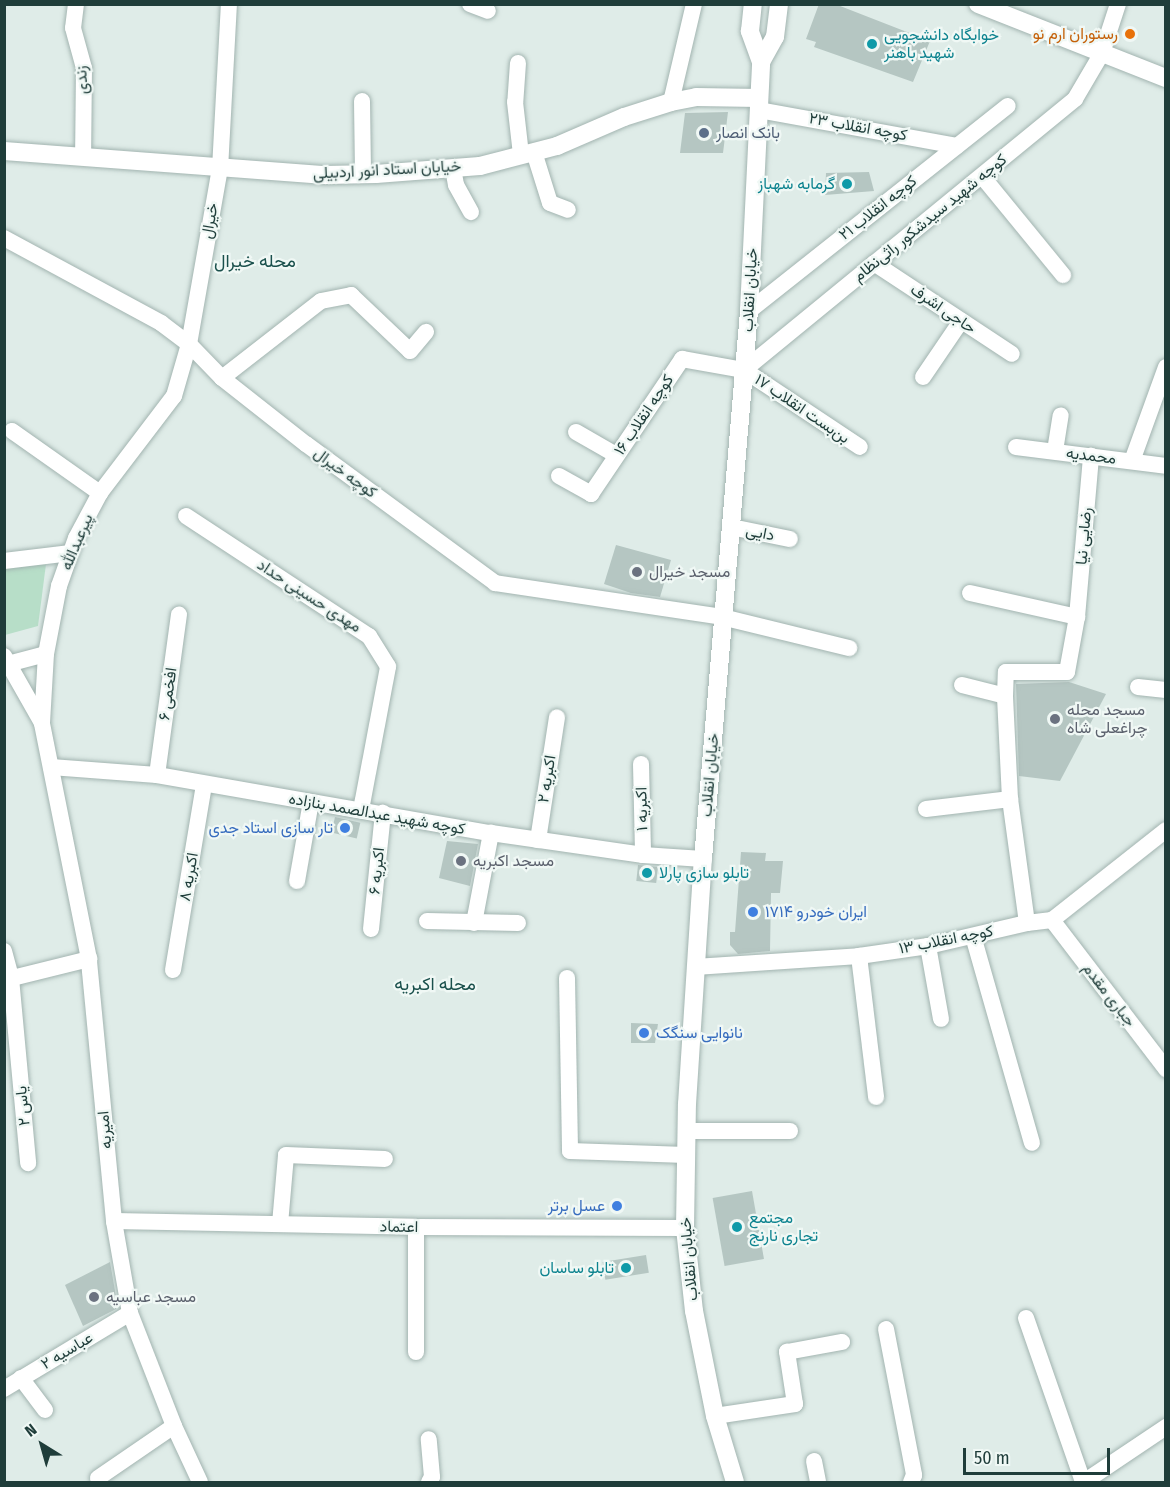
<!DOCTYPE html>
<html>
<head>
<meta charset="utf-8">
<style>
	body { margin:0 }
	#map { position:relative; width:1170px; height:1487px; overflow:hidden; background:#dfece8; font-family:"Fira Sans Condensed",Vazirmatn,sans-serif }
	div>[style] { position:absolute }
	.green>* { inset:0; background:#b7dec8 }
	.building>* { inset:0; background:#b5c6c2; transform-origin:0 0 }
	.roads { filter:drop-shadow(0 0 2px #a2b4b0) drop-shadow(0 0 2px #a2b4b0) }
	.street>* { height:16px; margin:-8px; padding:0 8px; transform-origin:8px; border-radius:8px; background:#fff }
	.secondary>* { height:18px; margin:-9px; padding:0 9px; transform-origin:9px; border-radius:9px; background:#fff }
	.dots>* { width:16px; height:16px; translate:-50% -50%; box-sizing:border-box; border:3px solid #f0f8f5; border-radius:50% }
	span { translate:-50% -50%; white-space:nowrap; text-align:center; line-height:1.15; -webkit-text-stroke:4.5px #f0f8f5; paint-order:stroke }
	.food-label { font-size:16px; color:#c56008 }
	.right { translate:-100% -50%; text-align:right }
	.culture-label { font-size:16px; color:#0d838f }
	.left { translate:0 -50%; text-align:left }
	.street-label { font-size:16px; color:#1f3d3a }
	.service-label { font-size:16px; color:#4e5e75 }
	.worship-label { font-size:16px; color:#5b616d }
	.shop-label { font-size:16px; color:#366cbe }
	.neighbourhood-label { font-size:18px; color:#1a504c }
	.frame { position:absolute; inset:0; border:6px solid #1f3d3a; pointer-events:none }
	.north { position:absolute; left:12px; top:1415px; width:60px; height:60px; -webkit-text-stroke:4px #f0f8f5; paint-order:stroke; rotate:323deg; font-size:16px; font-weight:700; line-height:24px; text-align:center; color:#1f3d3a }
	.north::after { content:''; display:block; margin:auto; width:21px; height:27px; background:#1f3d3a; clip-path:polygon(50% 0,100% 100%,50% 72%,0 100%) }
	.scale { position:absolute; left:963px; top:1448px; width:147px; height:27px; box-sizing:border-box; border:3px solid #1f3d3a; border-top:0; padding-left:8px; font-size:18px; line-height:21px; white-space:nowrap; color:#1f3d3a; -webkit-text-stroke:4px #f0f8f5; paint-order:stroke }
</style>
</head>
<body>
<div id="map">
	<div class="green">
		<div style="clip-path:polygon(46px 564px,38px 626px,5px 635px,5px 568px)"></div>
	</div>
	<div class="building">
		<div style="clip-path:polygon(819px 4px,835px 4px,930px 41px,913px 82px,814px 47px,816px 42px,806px 39px)"></div>
		<div style="clip-path:polygon(728px 112px,723px 153px,680px 153px,685px 113px)"></div>
		<div style="clip-path:polygon(869px 172px,874px 191px,825px 195px,826px 173px)"></div>
		<div style="clip-path:polygon(616px 545px,671px 560px,660px 597px,631px 593px,604px 584px)"></div>
		<div style="clip-path:polygon(1069px 682px,1106px 694px,1060px 781px,1019px 776px,1016px 684px)"></div>
		<div style="left:335px;top:817px;width:26px;height:16px;rotate:13deg"></div>
		<div style="clip-path:polygon(447px 841px,478px 844px,470px 886px,439px 878px)"></div>
		<div style="clip-path:polygon(741px 852px,766px 853px,765px 861px,783px 861px,780px 893px,771px 893px,770px 951px,738px 954px,730px 945px,730px 932px,735px 932px)"></div>
		<div style="left:638px;top:865px;width:20px;height:16px;rotate:6deg"></div>
		<div style="clip-path:polygon(631px 1023px,658px 1024px,655px 1043px,631px 1043px)"></div>
		<div style="left:752px;top:1191px;width:69px;height:40px;rotate:80deg"></div>
		<div style="left:646px;top:1255px;width:18px;height:44px;rotate:81deg"></div>
		<div style="clip-path:polygon(110px 1262px,118px 1308px,83px 1326px,65px 1285px)"></div>
	</div>
	<div class="roads">
		<div class="street">
			<div style="left:76px;top:4px;width:24px;rotate:97deg"></div>
			<div style="left:73px;top:28px;width:41px;rotate:74.6deg"></div>
			<div style="left:84px;top:68px;width:89px;rotate:90.6deg"></div>
			<div style="left:470px;top:4px;width:19px;rotate:21deg"></div>
			<div style="left:518px;top:63px;width:39px;rotate:94deg"></div>
			<div style="left:515px;top:102px;width:53px;rotate:83.5deg"></div>
			<div style="left:362px;top:101px;width:73px;rotate:89.2deg"></div>
			<div style="left:671px;top:102px;width:101px;rotate:-76.8deg"></div>
			<div style="left:759px;top:110px;width:201px;rotate:10.3deg"></div>
			<div style="left:534px;top:152px;width:53px;rotate:72.6deg"></div>
			<div style="left:550px;top:203px;width:19px;rotate:21deg"></div>
			<div style="left:453px;top:168px;width:17px;rotate:80deg"></div>
			<div style="left:456px;top:185px;width:31px;rotate:61deg"></div>
			<div style="left:982px;top:176px;width:128px;rotate:50.7deg"></div>
			<div style="left:4px;top:238px;width:179px;rotate:28.4deg"></div>
			<div style="left:161px;top:323px;width:35px;rotate:37deg"></div>
			<div style="left:189px;top:344px;width:47px;rotate:45.9deg"></div>
			<div style="left:222px;top:378px;width:107px;rotate:38.2deg"></div>
			<div style="left:306px;top:444px;width:235px;rotate:36.3deg"></div>
			<div style="left:495px;top:583px;width:230px;rotate:8.5deg"></div>
			<div style="left:722px;top:617px;width:131px;rotate:13.7deg"></div>
			<div style="left:874px;top:263px;width:165px;rotate:33.4deg"></div>
			<div style="left:749px;top:311px;width:330px;rotate:-38.4deg"></div>
			<div style="left:744px;top:370px;width:428px;rotate:-39.3deg"></div>
			<div style="left:1075px;top:99px;width:53px;rotate:-59.6deg"></div>
			<div style="left:1102px;top:53px;width:52px;rotate:-71.9deg"></div>
			<div style="left:923px;top:377px;width:68px;rotate:-55.8deg"></div>
			<div style="left:222px;top:378px;width:125px;rotate:-37.9deg"></div>
			<div style="left:321px;top:301px;width:31px;rotate:-11deg"></div>
			<div style="left:351px;top:295px;width:81px;rotate:43.5deg"></div>
			<div style="left:410px;top:351px;width:25px;rotate:-50deg"></div>
			<div style="left:12px;top:431px;width:108px;rotate:35.2deg"></div>
			<div style="left:576px;top:432px;width:46px;rotate:29.9deg"></div>
			<div style="left:1016px;top:447px;width:151px;rotate:7.2deg"></div>
			<div style="left:1055px;top:451px;width:36px;rotate:-81deg"></div>
			<div style="left:1132px;top:461px;width:100px;rotate:-70.1deg"></div>
			<div style="left:559px;top:476px;width:37px;rotate:29deg"></div>
			<div style="left:591px;top:494px;width:163px;rotate:-56deg"></div>
			<div style="left:682px;top:359px;width:63px;rotate:10.1deg"></div>
			<div style="left:744px;top:370px;width:139px;rotate:33.6deg"></div>
			<div style="left:186px;top:516px;width:219px;rotate:33.3deg"></div>
			<div style="left:369px;top:636px;width:36px;rotate:58deg"></div>
			<div style="left:388px;top:667px;width:146px;rotate:100.7deg"></div>
			<div style="left:731px;top:527px;width:60px;rotate:11.5deg"></div>
			<div style="left:4px;top:561px;width:67px;rotate:-6.8deg"></div>
			<div style="left:970px;top:593px;width:110px;rotate:12.6deg"></div>
			<div style="left:4px;top:656px;width:77px;rotate:60.4deg"></div>
			<div style="left:4px;top:665px;width:43px;rotate:-14.7deg"></div>
			<div style="left:962px;top:685px;width:44px;rotate:14.3deg"></div>
			<div style="left:1138px;top:687px;width:28px;rotate:6deg"></div>
			<div style="left:641px;top:764px;width:91px;rotate:88.7deg"></div>
			<div style="left:51px;top:767px;width:106px;rotate:4.3deg"></div>
			<div style="left:157px;top:775px;width:339px;rotate:9.9deg"></div>
			<div style="left:491px;top:833px;width:154px;rotate:8.2deg"></div>
			<div style="left:643px;top:855px;width:60px;rotate:3.8deg"></div>
			<div style="left:157px;top:775px;width:162px;rotate:-82.2deg"></div>
			<div style="left:926px;top:809px;width:85px;rotate:-6.8deg"></div>
			<div style="left:538px;top:840px;width:124px;rotate:-81.2deg"></div>
			<div style="left:297px;top:881px;width:80px;rotate:-80deg"></div>
			<div style="left:1052px;top:920px;width:188px;rotate:52.6deg"></div>
			<div style="left:427px;top:921px;width:91px;rotate:1.3deg"></div>
			<div style="left:474px;top:923px;width:92px;rotate:-79.3deg"></div>
			<div style="left:1027px;top:923px;width:125px;rotate:-97.8deg"></div>
			<div style="left:1010px;top:799px;width:103px;rotate:-92.8deg"></div>
			<div style="left:1005px;top:696px;width:24px;rotate:-88deg"></div>
			<div style="left:1006px;top:672px;width:61px"></div>
			<div style="left:1067px;top:672px;width:56px;rotate:-79.7deg"></div>
			<div style="left:1077px;top:617px;width:162px;rotate:-85deg"></div>
			<div style="left:371px;top:929px;width:117px;rotate:-84.1deg"></div>
			<div style="left:973px;top:936px;width:215px;rotate:74.1deg"></div>
			<div style="left:928px;top:946px;width:74px;rotate:79.9deg"></div>
			<div style="left:4px;top:951px;width:28px;rotate:75deg"></div>
			<div style="left:11px;top:978px;width:186px;rotate:84.7deg"></div>
			<div style="left:859px;top:956px;width:142px;rotate:83.1deg"></div>
			<div style="left:695px;top:967px;width:164px;rotate:-3.8deg"></div>
			<div style="left:859px;top:956px;width:70px;rotate:-8.2deg"></div>
			<div style="left:928px;top:946px;width:102px;rotate:-13.1deg"></div>
			<div style="left:1027px;top:923px;width:25px;rotate:-7deg"></div>
			<div style="left:1052px;top:920px;width:145px;rotate:-38.3deg"></div>
			<div style="left:173px;top:970px;width:188px;rotate:-80.5deg"></div>
			<div style="left:567px;top:978px;width:173px;rotate:89deg"></div>
			<div style="left:570px;top:1151px;width:116px;rotate:2deg"></div>
			<div style="left:4px;top:980px;width:88px;rotate:-13.9deg"></div>
			<div style="left:687px;top:1131px;width:103px"></div>
			<div style="left:114px;top:1221px;width:302px;rotate:1.1deg"></div>
			<div style="left:416px;top:1227px;width:269px;rotate:0.2deg"></div>
			<div style="left:280px;top:1224px;width:69px;rotate:-85deg"></div>
			<div style="left:286px;top:1155px;width:99px;rotate:2.3deg"></div>
			<div style="left:416px;top:1227px;width:125px;rotate:90deg"></div>
			<div style="left:1026px;top:1318px;width:174px;rotate:70.8deg"></div>
			<div style="left:886px;top:1329px;width:149px;rotate:79.1deg"></div>
			<div style="left:914px;top:1475px;width:8px;rotate:113deg"></div>
			<div style="left:21px;top:1378px;width:40px;rotate:53deg"></div>
			<div style="left:4px;top:1389px;width:147px;rotate:-31.1deg"></div>
			<div style="left:715px;top:1416px;width:81px;rotate:-8.5deg"></div>
			<div style="left:795px;top:1404px;width:53px;rotate:-98.7deg"></div>
			<div style="left:787px;top:1352px;width:56px;rotate:-10.3deg"></div>
			<div style="left:814px;top:1461px;width:21px;rotate:79deg"></div>
			<div style="left:98px;top:1478px;width:92px;rotate:-34.4deg"></div>
			<div style="left:200px;top:1482px;width:62px;rotate:-114.9deg"></div>
			<div style="left:174px;top:1426px;width:121px;rotate:-111.3deg"></div>
			<div style="left:130px;top:1313px;width:93px;rotate:-99.9deg"></div>
			<div style="left:114px;top:1221px;width:263px;rotate:-95.5deg"></div>
			<div style="left:89px;top:959px;width:241px;rotate:-101.3deg"></div>
			<div style="left:42px;top:723px;width:69px;rotate:-86.7deg"></div>
			<div style="left:46px;top:654px;width:69px;rotate:-79.2deg"></div>
			<div style="left:59px;top:586px;width:51px;rotate:-70.5deg"></div>
			<div style="left:76px;top:538px;width:51px;rotate:-61.9deg"></div>
			<div style="left:100px;top:493px;width:122px;rotate:-52.7deg"></div>
			<div style="left:174px;top:396px;width:54px;rotate:-73.9deg"></div>
			<div style="left:189px;top:344px;width:178px;rotate:-80deg"></div>
			<div style="left:220px;top:169px;width:165px;rotate:-86.9deg"></div>
			<div style="left:429px;top:1482px;width:6px;rotate:-59deg"></div>
			<div style="left:432px;top:1477px;width:38px;rotate:-95deg"></div>
			<div style="left:1084px;top:1482px;width:99px;rotate:-33.9deg"></div>
		</div>
		<div class="secondary">
			<div style="left:978px;top:4px;width:202px;rotate:21.5deg"></div>
			<div style="left:761px;top:62px;width:29px;rotate:-61deg"></div>
			<div style="left:775px;top:37px;width:33px;rotate:-83deg"></div>
			<div style="left:4px;top:151px;width:322px;rotate:4.3deg"></div>
			<div style="left:325px;top:175px;width:51px;rotate:-1.1deg"></div>
			<div style="left:376px;top:174px;width:104px;rotate:-4.4deg"></div>
			<div style="left:480px;top:166px;width:80px;rotate:-14.6deg"></div>
			<div style="left:557px;top:146px;width:73px;rotate:-23.4deg"></div>
			<div style="left:624px;top:117px;width:49px;rotate:-17.7deg"></div>
			<div style="left:671px;top:102px;width:25px;rotate:-11deg"></div>
			<div style="left:696px;top:97px;width:63px;rotate:0.9deg"></div>
			<div style="left:735px;top:1482px;width:69px;rotate:-106.9deg"></div>
			<div style="left:715px;top:1416px;width:107px;rotate:-101.3deg"></div>
			<div style="left:694px;top:1311px;width:83px;rotate:-96.2deg"></div>
			<div style="left:685px;top:1228px;width:124px;rotate:-89.1deg"></div>
			<div style="left:687px;top:1104px;width:246px;rotate:-86.3deg"></div>
			<div style="left:703px;top:859px;width:550px;rotate:-85.2deg"></div>
			<div style="left:749px;top:311px;width:249px;rotate:-87.2deg"></div>
			<div style="left:761px;top:62px;width:33px;rotate:-110deg"></div>
			<div style="left:750px;top:31px;width:27px;rotate:-84deg"></div>
		</div>
	</div>
	<div class="dots">
		<div style="left:1130px;top:34px;background:#e8710a"></div>
		<div style="left:872px;top:44px;background:#0f9aa8"></div>
		<div style="left:704px;top:133px;background:#5c6f8a"></div>
		<div style="left:847px;top:184px;background:#0f9aa8"></div>
		<div style="left:637px;top:572px;background:#6b7280"></div>
		<div style="left:1055px;top:719px;background:#6b7280"></div>
		<div style="left:345px;top:828px;background:#3f7fe0"></div>
		<div style="left:461px;top:861px;background:#6b7280"></div>
		<div style="left:647px;top:873px;background:#0f9aa8"></div>
		<div style="left:753px;top:912px;background:#3f7fe0"></div>
		<div style="left:644px;top:1033px;background:#3f7fe0"></div>
		<div style="left:617px;top:1206px;background:#3f7fe0"></div>
		<div style="left:737px;top:1227px;background:#0f9aa8"></div>
		<div style="left:626px;top:1268px;background:#0f9aa8"></div>
		<div style="left:94px;top:1297px;background:#6b7280"></div>
	</div>
	<div class="food-label">
		<span class="right" style="left:1118px;top:34px">رستوران ارم نو</span>
	</div>
	<div class="culture-label">
		<span class="left" style="left:884px;top:44px">خوابگاه دانشجویی<br>شهید باهنر</span>
		<span class="right" style="left:835px;top:184px">گرمابه شهباز</span>
		<span class="left" style="left:659px;top:873px">تابلو سازی پارلا</span>
		<span class="left" style="left:749px;top:1227px">مجتمع<br>تجاری نارنج</span>
		<span class="right" style="left:614px;top:1268px">تابلو ساسان</span>
	</div>
	<div class="street-label">
		<span style="left:82px;top:80px;rotate:-93deg">زندی</span>
		<span style="left:858px;top:127px;rotate:10deg">کوچه انقلاب ۲۳</span>
		<span style="left:387px;top:170px;rotate:-3deg">خیابان استاد انور اردبیلی</span>
		<span style="left:878px;top:208px;rotate:-38deg">کوچه انقلاب ۲۱</span>
		<span style="left:930px;top:218px;rotate:-39deg">کوچه شهید سیدشکور راثی‌نظام</span>
		<span style="left:210px;top:221px;rotate:-80deg">خیرال</span>
		<span style="left:750px;top:290px;rotate:-87deg">خیابان انقلاب</span>
		<span style="left:943px;top:309px;rotate:34deg">حاجی اشرف</span>
		<span style="left:802px;top:409px;rotate:34deg">بن‌بست انقلاب ۱۷</span>
		<span style="left:644px;top:415px;rotate:-56deg">کوچه انقلاب ۱۶</span>
		<span style="left:1091px;top:456px;rotate:7deg">محمدیه</span>
		<span style="left:345px;top:473px;rotate:36deg">کوچه خیرال</span>
		<span style="left:760px;top:533px;rotate:11deg">دایی</span>
		<span style="left:1084px;top:536px;rotate:-85deg">رضایی نیا</span>
		<span style="left:77px;top:542px;rotate:-67deg">پیرعبدالله</span>
		<span style="left:309px;top:596px;rotate:33deg">مهدی حسینی حداد</span>
		<span style="left:168px;top:694px;rotate:-82deg">افخمی ۶</span>
		<span style="left:710px;top:775px;rotate:-85deg">خیابان انقلاب</span>
		<span style="left:547px;top:779px;rotate:-81deg">اکبریه ۲</span>
		<span style="left:642px;top:809px;rotate:-91deg">اکبریه ۱</span>
		<span style="left:377px;top:814px;rotate:10deg">کوچه شهید عبدالصمد بنازاده</span>
		<span style="left:377px;top:871px;rotate:-84deg">اکبریه ۶</span>
		<span style="left:189px;top:877px;rotate:-80deg">اکبریه ۸</span>
		<span style="left:946px;top:940px;rotate:-11deg">کوچه انقلاب ۱۳</span>
		<span style="left:1109px;top:995px;rotate:52deg">جباری مقدم</span>
		<span style="left:23px;top:1106px;rotate:-95deg">یاس ۲</span>
		<span style="left:105px;top:1130px;rotate:-95deg">امیریه</span>
		<span style="left:399px;top:1227px;rotate:1deg">اعتماد</span>
		<span style="left:689px;top:1259px;rotate:-95deg">خیابان انقلاب</span>
		<span style="left:67px;top:1351px;rotate:-31deg">عباسیه ۲</span>
	</div>
	<div class="service-label">
		<span class="left" style="left:716px;top:133px">بانک انصار</span>
	</div>
	<div class="worship-label">
		<span class="left" style="left:649px;top:572px">مسجد خیرال</span>
		<span class="left" style="left:1067px;top:719px">مسجد محله<br>چراغعلی شاه</span>
		<span class="left" style="left:473px;top:861px">مسجد اکبریه</span>
		<span class="left" style="left:106px;top:1297px">مسجد عباسیه</span>
	</div>
	<div class="shop-label">
		<span class="right" style="left:333px;top:828px">تار سازی استاد جدی</span>
		<span class="left" style="left:765px;top:912px">ایران خودرو ۱۷۱۴</span>
		<span class="left" style="left:656px;top:1033px">نانوایی سنگک</span>
		<span class="right" style="left:605px;top:1206px">عسل برتر</span>
	</div>
	<div class="neighbourhood-label">
		<span style="left:255px;top:261px">محله خیرال</span>
		<span style="left:435px;top:984px">محله اکبریه</span>
	</div>
	<div class="frame"></div>
	<div class="north">N</div>
	<div class="scale">50 m</div>
</div>
</body>
</html>
